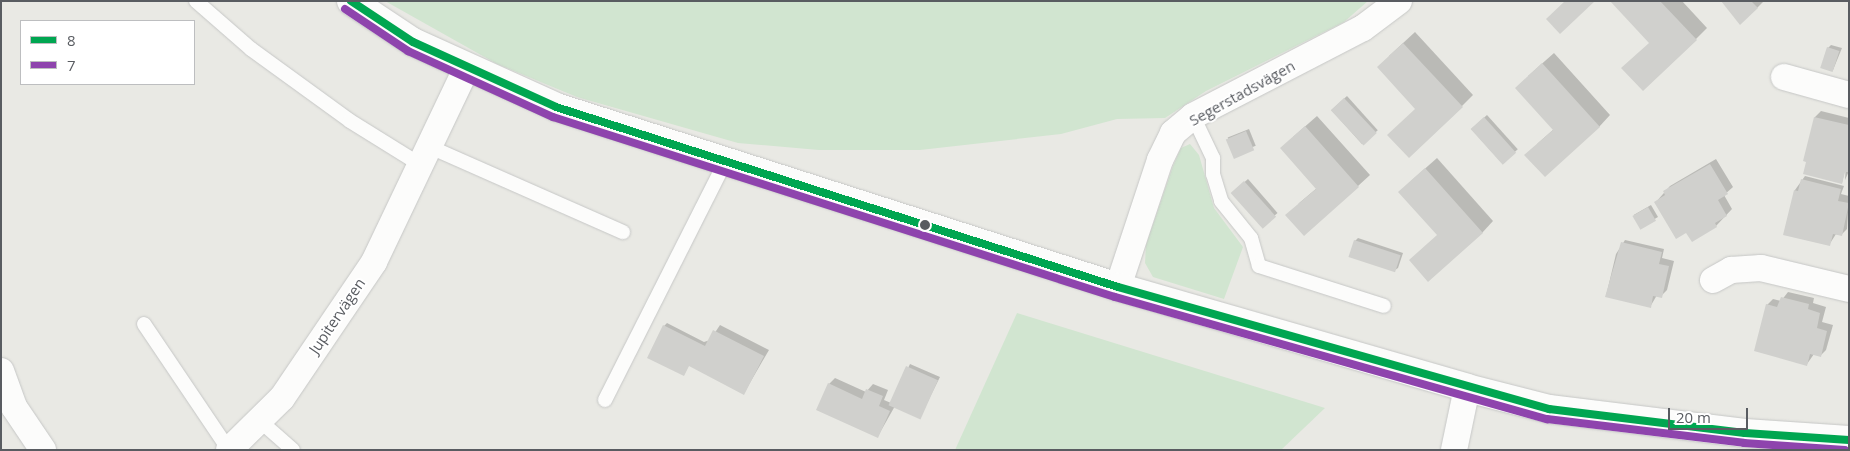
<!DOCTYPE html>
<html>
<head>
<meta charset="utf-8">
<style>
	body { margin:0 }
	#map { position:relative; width:1850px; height:451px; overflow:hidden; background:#e9e9e4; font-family:"Open Sans",sans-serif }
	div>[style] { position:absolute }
	.green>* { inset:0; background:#d1e5d0 }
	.shadow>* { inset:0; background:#0003; transform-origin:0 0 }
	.building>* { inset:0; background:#d0d0cd; transform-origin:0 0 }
	.roads { filter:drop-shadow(0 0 1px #c6c7c6) drop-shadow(0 0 1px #c6c7c6) }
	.service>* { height:14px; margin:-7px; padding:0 7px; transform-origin:7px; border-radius:7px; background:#fcfcfb }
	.minor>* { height:26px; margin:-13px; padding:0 13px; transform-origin:13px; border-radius:13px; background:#fcfcfb }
	.tertiary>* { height:28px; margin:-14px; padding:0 14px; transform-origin:14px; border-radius:14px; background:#fcfcfb }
	.bus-1>* { height:8px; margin:-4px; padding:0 4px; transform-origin:4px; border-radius:4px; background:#00a651 }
	.bus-2>* { height:8px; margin:-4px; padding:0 4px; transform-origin:4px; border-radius:4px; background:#8e44ad }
	.dots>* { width:14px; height:14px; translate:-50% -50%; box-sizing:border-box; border:2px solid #fff; border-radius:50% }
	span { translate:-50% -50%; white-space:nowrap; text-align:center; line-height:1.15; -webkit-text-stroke:4px #fff; paint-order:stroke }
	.street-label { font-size:15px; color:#595c61 }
	.frame { position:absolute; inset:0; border:2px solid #595c61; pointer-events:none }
	.legend { position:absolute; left:20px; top:20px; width:175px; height:65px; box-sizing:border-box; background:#fff; border:1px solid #bdbec0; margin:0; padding:6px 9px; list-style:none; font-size:15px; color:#595c61 }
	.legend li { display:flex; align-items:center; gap:10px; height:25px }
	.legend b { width:25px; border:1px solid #bdbec0 }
	.scale { position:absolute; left:1668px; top:408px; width:80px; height:22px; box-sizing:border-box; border:2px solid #595c61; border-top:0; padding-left:6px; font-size:15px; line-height:18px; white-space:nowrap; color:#595c61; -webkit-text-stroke:4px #fff; paint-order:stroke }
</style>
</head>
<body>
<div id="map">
	<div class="green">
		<div style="clip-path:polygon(385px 1px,1368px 1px,1344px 22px,1206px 91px,1165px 118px,1117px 119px,1061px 134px,920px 150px,819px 150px,738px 143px,577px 97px,497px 64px)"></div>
		<div style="clip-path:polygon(1190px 144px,1199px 155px,1214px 208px,1243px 247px,1224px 299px,1153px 277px,1145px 263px,1146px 245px,1173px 166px,1181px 148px)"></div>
		<div style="clip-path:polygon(1017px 313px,1325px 408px,1281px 450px,955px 450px)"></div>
	</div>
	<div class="shadow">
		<div style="clip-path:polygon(1612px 1px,1682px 1px,1707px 28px,1696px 39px,1650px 42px)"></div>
		<div style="clip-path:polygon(1722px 1px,1762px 1px,1763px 2px,1757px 8px)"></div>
		<div style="clip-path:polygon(1415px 32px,1473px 95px,1462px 106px,1416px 108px,1389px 56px)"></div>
		<div style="clip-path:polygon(1831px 45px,1842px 48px,1833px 70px,1828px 48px)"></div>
		<div style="clip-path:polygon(1554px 53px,1610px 115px,1599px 127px,1537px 144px,1554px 129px,1528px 76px)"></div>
		<div style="left:1347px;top:96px;width:46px;height:21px;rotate:48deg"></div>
		<div style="clip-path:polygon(1821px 111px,1849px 118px,1849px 171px,1845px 180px,1846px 165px,1842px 183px,1804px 160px,1815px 117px)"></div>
		<div style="left:1487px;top:115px;width:46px;height:21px;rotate:48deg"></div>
		<div style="clip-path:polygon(1317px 116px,1370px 175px,1358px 186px,1298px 204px,1317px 188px,1293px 137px)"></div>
		<div style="left:1249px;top:129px;width:18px;height:23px;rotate:68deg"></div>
		<div style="clip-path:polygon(1437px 158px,1493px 221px,1482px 233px,1438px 235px,1411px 181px)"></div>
		<div style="clip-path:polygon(1716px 159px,1733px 187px,1724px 195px,1732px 209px,1716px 226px,1687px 231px,1656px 202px,1670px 186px)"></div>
		<div style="clip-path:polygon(1805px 176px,1844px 186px,1841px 194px,1849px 196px,1847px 229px,1841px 235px,1836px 234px,1829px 245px,1784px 234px,1795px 190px)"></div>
		<div style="left:1248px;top:179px;width:45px;height:21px;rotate:49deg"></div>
		<div style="left:1651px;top:205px;width:14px;height:20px;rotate:60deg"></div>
		<div style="clip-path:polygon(1358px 238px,1403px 253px,1398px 268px,1395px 270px,1355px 241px)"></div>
		<div style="clip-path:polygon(1625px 240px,1664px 249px,1662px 258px,1674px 261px,1667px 290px,1661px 296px,1657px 295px,1650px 307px,1606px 296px,1616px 254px)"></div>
		<div style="clip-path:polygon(1788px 292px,1814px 298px,1813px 303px,1826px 307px,1822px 322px,1833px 325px,1826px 350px,1820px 356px,1814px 354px,1807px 364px,1767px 305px,1773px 299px,1781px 301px)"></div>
		<div style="clip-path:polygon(667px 323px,704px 342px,710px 340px,720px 325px,769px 350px,744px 393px,689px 365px,683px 375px,664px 326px)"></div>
		<div style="clip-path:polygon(910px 364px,940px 377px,920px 417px,895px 406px,878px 436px,829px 384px,835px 378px,866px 392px,873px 384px,888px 390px,884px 400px,891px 403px)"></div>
	</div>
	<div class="building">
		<div style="clip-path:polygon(1565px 1px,1595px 1px,1560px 34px,1546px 19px)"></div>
		<div style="clip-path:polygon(1610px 1px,1660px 1px,1697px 40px,1643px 91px,1621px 68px,1649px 43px)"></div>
		<div style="clip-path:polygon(1721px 1px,1751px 1px,1758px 8px,1740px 25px)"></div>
		<div style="clip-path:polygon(1403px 43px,1463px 107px,1409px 158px,1387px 135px,1415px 109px,1377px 67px)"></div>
		<div style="left:1827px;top:47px;width:13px;height:22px;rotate:18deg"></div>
		<div style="clip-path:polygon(1542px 63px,1600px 127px,1545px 177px,1524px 155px,1553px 130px,1515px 88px)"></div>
		<div style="left:1344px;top:98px;width:48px;height:18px;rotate:47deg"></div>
		<div style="left:1484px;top:117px;width:48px;height:18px;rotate:48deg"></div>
		<div style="clip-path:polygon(1814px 117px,1849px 125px,1849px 172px,1845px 172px,1842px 184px,1803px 174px,1806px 162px,1803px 161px)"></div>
		<div style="clip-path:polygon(1305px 126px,1359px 187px,1304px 236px,1285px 215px,1316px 189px,1280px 148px)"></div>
		<div style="left:1246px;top:131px;width:21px;height:22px;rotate:67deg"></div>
		<div style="clip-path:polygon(1710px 164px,1728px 194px,1718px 200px,1727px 216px,1715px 223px,1717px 227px,1692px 242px,1686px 233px,1676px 239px,1654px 202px,1665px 195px,1663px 191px)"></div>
		<div style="clip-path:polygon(1425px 168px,1483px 233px,1428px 282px,1409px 260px,1437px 235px,1398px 192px)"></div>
		<div style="clip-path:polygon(1801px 179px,1841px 189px,1838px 201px,1849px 203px,1842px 236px,1833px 234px,1830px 246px,1783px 235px,1794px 190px,1798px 191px)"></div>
		<div style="left:1244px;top:181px;width:48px;height:18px;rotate:48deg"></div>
		<div style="left:1648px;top:207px;width:16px;height:18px;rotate:60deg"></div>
		<div style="left:1354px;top:240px;width:49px;height:18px;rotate:18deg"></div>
		<div style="clip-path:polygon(1621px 242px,1662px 252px,1659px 264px,1669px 266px,1662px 298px,1653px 296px,1651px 308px,1605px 297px)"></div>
		<div style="clip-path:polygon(1781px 297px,1809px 304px,1808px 309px,1820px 313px,1817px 328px,1827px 331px,1821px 357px,1810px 354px,1807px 366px,1754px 351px,1766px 304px,1777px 307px)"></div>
		<div style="clip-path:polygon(663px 325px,705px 346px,713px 330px,764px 356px,744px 395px,689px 366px,684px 376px,647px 358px)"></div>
		<div style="left:906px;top:366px;width:35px;height:43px;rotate:24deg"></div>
		<div style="clip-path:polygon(828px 383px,862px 399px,866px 389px,883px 396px,879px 406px,890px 411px,878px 438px,816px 410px)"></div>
	</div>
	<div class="roads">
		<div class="service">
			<div style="left:196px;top:1px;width:73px;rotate:41.1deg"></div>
			<div style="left:251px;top:49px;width:122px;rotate:36deg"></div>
			<div style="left:350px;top:121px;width:84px;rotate:31.8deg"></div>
			<div style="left:1193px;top:116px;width:47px;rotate:64.5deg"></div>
			<div style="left:1213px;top:158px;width:16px;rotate:90deg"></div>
			<div style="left:1213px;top:174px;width:28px;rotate:73deg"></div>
			<div style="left:1221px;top:201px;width:48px;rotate:51deg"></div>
			<div style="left:1251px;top:238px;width:29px;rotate:74deg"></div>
			<div style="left:1259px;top:266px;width:131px;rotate:17.7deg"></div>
			<div style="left:430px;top:147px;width:211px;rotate:23.8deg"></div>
			<div style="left:144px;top:324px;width:152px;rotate:56deg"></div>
			<div style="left:605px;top:400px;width:269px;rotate:-63.2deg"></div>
			<div style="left:259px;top:420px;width:45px;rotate:41.4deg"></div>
		</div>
		<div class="minor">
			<div style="left:1784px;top:77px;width:67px;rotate:15.5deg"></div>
			<div style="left:1713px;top:280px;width:21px;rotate:-29deg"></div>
			<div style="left:1731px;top:270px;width:30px;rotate:-4deg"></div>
			<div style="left:1761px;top:268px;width:90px;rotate:13.4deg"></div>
			<div style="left:1118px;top:287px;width:134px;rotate:-71.7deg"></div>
			<div style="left:1160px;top:160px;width:30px;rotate:-64deg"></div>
			<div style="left:1173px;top:133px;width:26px;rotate:-40deg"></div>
			<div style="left:1193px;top:116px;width:191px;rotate:-27.4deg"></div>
			<div style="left:1363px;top:28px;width:45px;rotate:-36.9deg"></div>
			<div style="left:1px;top:371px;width:38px;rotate:70deg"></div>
			<div style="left:14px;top:407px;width:52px;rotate:56deg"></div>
			<div style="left:229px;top:450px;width:74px;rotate:-44.5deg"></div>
			<div style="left:282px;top:398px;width:164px;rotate:-55.9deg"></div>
			<div style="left:374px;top:262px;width:214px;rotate:-64.5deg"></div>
			<div style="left:1454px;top:450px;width:63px;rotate:-78.2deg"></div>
		</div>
		<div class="tertiary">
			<div style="left:351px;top:1px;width:74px;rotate:33.5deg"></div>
			<div style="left:413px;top:42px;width:157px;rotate:24.4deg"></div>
			<div style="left:556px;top:107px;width:590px;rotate:17.76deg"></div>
			<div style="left:1118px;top:287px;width:363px;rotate:16.1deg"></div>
			<div style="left:1467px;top:388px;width:85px;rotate:14.4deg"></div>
			<div style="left:1549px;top:409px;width:197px;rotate:7deg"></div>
			<div style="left:1745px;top:433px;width:104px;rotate:3.9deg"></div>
		</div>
	</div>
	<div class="bus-1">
		<div style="left:351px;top:1px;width:74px;rotate:33.5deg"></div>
		<div style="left:413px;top:42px;width:157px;rotate:24.4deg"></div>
		<div style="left:556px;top:107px;width:590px;rotate:17.76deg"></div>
		<div style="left:1118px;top:287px;width:448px;rotate:15.8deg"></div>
		<div style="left:1549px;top:409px;width:197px;rotate:7deg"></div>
		<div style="left:1745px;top:433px;width:104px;rotate:3.9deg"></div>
	</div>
	<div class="bus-2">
		<div style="left:345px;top:9px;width:76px;rotate:33.7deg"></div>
		<div style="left:408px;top:51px;width:159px;rotate:24.5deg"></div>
		<div style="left:553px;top:117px;width:590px;rotate:17.76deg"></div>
		<div style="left:1115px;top:297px;width:449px;rotate:15.8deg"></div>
		<div style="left:1547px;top:419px;width:198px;rotate:6.9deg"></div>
		<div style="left:1744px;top:443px;width:101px;rotate:4deg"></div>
	</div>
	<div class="dots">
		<div style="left:925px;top:225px;background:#595c61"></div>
	</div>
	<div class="street-label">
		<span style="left:1242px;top:93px;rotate:-29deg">Segerstadsvägen</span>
		<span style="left:337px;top:316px;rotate:-56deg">Jupitervägen</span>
	</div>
	<div class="frame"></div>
	<ul class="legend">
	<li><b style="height:6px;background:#00a651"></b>8</li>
	<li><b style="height:6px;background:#8e44ad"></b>7</li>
	</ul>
	<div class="scale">20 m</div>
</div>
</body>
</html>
